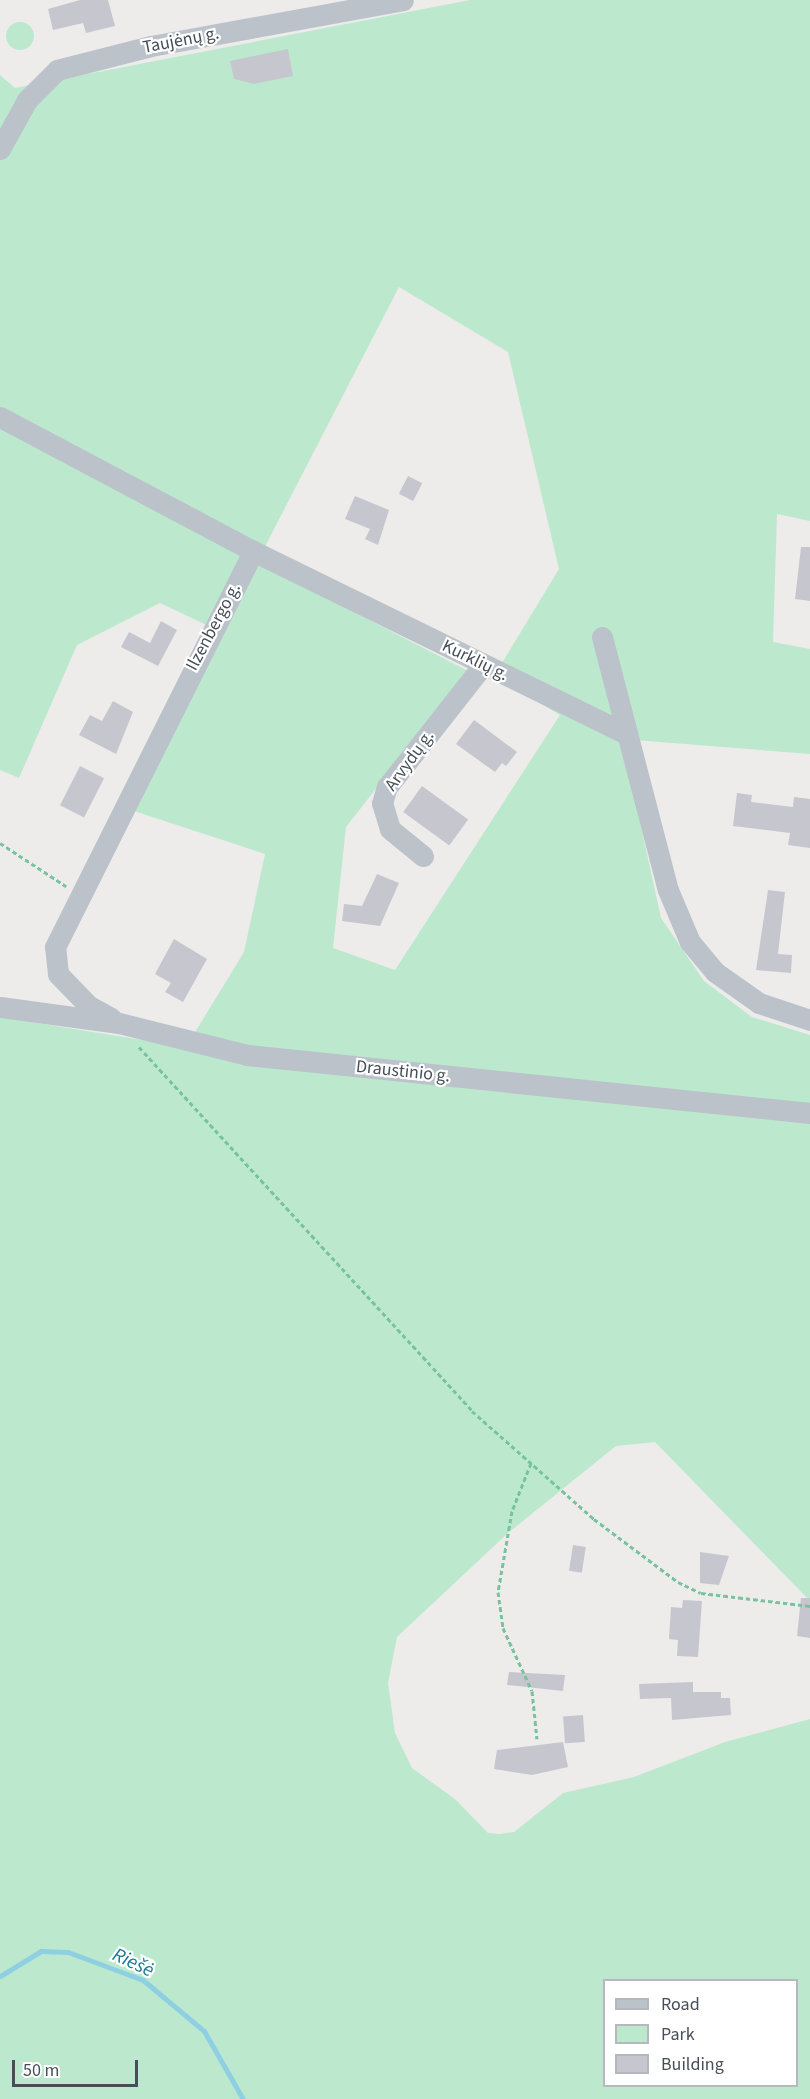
<!DOCTYPE html>
<html>
<head>
<meta charset="utf-8">
<style>
	body { margin:0 }
	#map { position:relative; width:810px; height:2099px; overflow:hidden; background:#eeebeb; font-family:"Source Sans 3",sans-serif }
	div>[style] { position:absolute }
	.green>* { inset:0; background:#bce9ce }
	.round { border-radius:50% }
	.stream>* { height:5px; margin:-2.5px; padding:0 2.5px; transform-origin:2.5px; border-radius:2.5px; background:#8ecfe2 }
	.building>* { inset:0; background:#c6c7ce; transform-origin:0 0 }
	.path>* { height:3px; margin-top:-1.5px; transform-origin:0; background:repeating-linear-gradient(90deg,#78c39f 0 4.5px,transparent 0 7.5px) }
	.street>* { height:21px; margin:-10.5px; padding:0 10.5px; transform-origin:10.5px; border-radius:10.5px; background:#bbc2ca }
	span { translate:-50% -50%; white-space:nowrap; text-align:center; line-height:1.15; -webkit-text-stroke:4.5px #fff; paint-order:stroke }
	.street-label { font-size:18px; color:#464e57 }
	.water-label { font-size:20px; color:#197a96; font-style:italic }
	.legend { position:absolute; left:603px; top:1979px; width:195px; height:108px; box-sizing:border-box; background:#fff; border:2px solid #b5b8bc; margin:0; padding:8px 10px; list-style:none; font-size:18px; color:#464e57 }
	.legend li { display:flex; align-items:center; gap:12px; height:30px }
	.legend b { width:30px; border:2px solid #b5b8bc }
	.scale { position:absolute; left:12px; top:2060px; width:126px; height:27px; box-sizing:border-box; border:3px solid #464e57; border-top:0; padding-left:8px; font-size:18px; line-height:21px; white-space:nowrap; color:#464e57; -webkit-text-stroke:4px #fff; paint-order:stroke }
</style>
</head>
<body>
<div id="map">
	<div class="green">
		<div style="clip-path:polygon(evenodd,470px 0,810px 0,810px 521px,777px 514px,773px 642px,810px 649px,810px 754px,622px 739px,661px 918px,704px 981px,752px 1017px,810px 1035px,810px 1601px,655px 1442px,616px 1446px,508px 1533px,397px 1637px,388px 1683px,395px 1733px,412px 1768px,456px 1800px,488px 1833px,500px 1834px,514px 1832px,563px 1793px,634px 1777px,725px 1742px,810px 1719px,810px 2099px,0 2099px,0 1017px,186px 1047px,244px 952px,265px 854px,131px 810px,219px 631px,160px 603px,77px 645px,19px 778px,0 770px,0 75px,15px 88px,470px 0,399px 287px,508px 352px,559px 569px,494px 676px,560px 715px,395px 970px,333px 948px,346px 827px,468px 671px,257px 562px,399px 287px,470px 0,604px 1980px,796px 1980px,796px 2086px,604px 2086px,604px 1980px)"></div>
		<div class="round" style="left:6px;top:22px;width:28px;height:28px"></div>
	</div>
	<div class="stream">
		<div style="left:0;top:1976px;width:48px;rotate:-31.4deg"></div>
		<div style="left:41px;top:1951px;width:27px;rotate:2deg"></div>
		<div style="left:68px;top:1952px;width:80px;rotate:20.5deg"></div>
		<div style="left:143px;top:1980px;width:80px;rotate:39.9deg"></div>
		<div style="left:204px;top:2031px;width:78px;rotate:60.2deg"></div>
	</div>
	<div class="building">
		<div style="clip-path:polygon(80px 0,108px 0,115px 26px,86px 33px,83px 23px,53px 30px,48px 9px)"></div>
		<div style="clip-path:polygon(288px 49px,293px 76px,254px 84px,234px 79px,230px 61px)"></div>
		<div style="left:408px;top:476px;width:16px;height:20px;rotate:27deg"></div>
		<div style="clip-path:polygon(355px 496px,389px 510px,378px 545px,365px 539px,370px 529px,345px 519px)"></div>
		<div style="clip-path:polygon(801px 547px,810px 547px,810px 601px,795px 599px)"></div>
		<div style="clip-path:polygon(161px 621px,177px 630px,158px 666px,121px 647px,129px 632px,150px 643px)"></div>
		<div style="clip-path:polygon(113px 701px,133px 712px,116px 754px,79px 735px,90px 715px,102px 721px)"></div>
		<div style="clip-path:polygon(474px 720px,517px 752px,506px 766px,502px 763px,495px 772px,456px 744px)"></div>
		<div style="left:80px;top:766px;width:27px;height:44px;rotate:27deg"></div>
		<div style="left:422px;top:786px;width:57px;height:32px;rotate:36deg"></div>
		<div style="clip-path:polygon(737px 793px,752px 795px,751px 802px,793px 807px,794px 797px,810px 799px,810px 848px,788px 845px,790px 833px,733px 826px)"></div>
		<div style="clip-path:polygon(377px 874px,399px 883px,380px 926px,342px 921px,344px 904px,362px 906px)"></div>
		<div style="clip-path:polygon(768px 890px,785px 892px,778px 954px,792px 955px,791px 973px,756px 970px)"></div>
		<div style="clip-path:polygon(174px 939px,207px 959px,183px 1002px,165px 992px,171px 983px,155px 974px)"></div>
		<div style="left:573px;top:1545px;width:13px;height:26px;rotate:9deg"></div>
		<div style="clip-path:polygon(700px 1552px,729px 1556px,719px 1585px,700px 1583px)"></div>
		<div style="clip-path:polygon(801px 1598px,810px 1598px,810px 1638px,797px 1636px)"></div>
		<div style="clip-path:polygon(683px 1600px,702px 1601px,698px 1657px,677px 1656px,678px 1640px,669px 1639px,671px 1607px,682px 1608px)"></div>
		<div style="clip-path:polygon(509px 1672px,565px 1675px,563px 1691px,507px 1685px)"></div>
		<div style="clip-path:polygon(693px 1682px,693px 1692px,721px 1692px,721px 1698px,730px 1698px,731px 1715px,672px 1720px,671px 1698px,640px 1699px,639px 1684px)"></div>
		<div style="left:583px;top:1715px;width:27px;height:20px;rotate:86deg"></div>
		<div style="clip-path:polygon(563px 1742px,568px 1767px,532px 1775px,494px 1769px,497px 1750px)"></div>
	</div>
	<div class="path">
		<div style="left:0;top:843px;width:79px;rotate:33.1deg"></div>
		<div style="left:139px;top:1047px;width:493px;rotate:47.5deg"></div>
		<div style="left:472px;top:1411px;width:163px;rotate:41.5deg"></div>
		<div style="left:594px;top:1519px;width:105px;rotate:36.9deg"></div>
		<div style="left:678px;top:1582px;width:25px;rotate:26deg"></div>
		<div style="left:701px;top:1593px;width:110px;rotate:6.8deg"></div>
		<div style="left:531px;top:1463px;width:52px;rotate:111.6deg"></div>
		<div style="left:512px;top:1511px;width:82px;rotate:99.8deg"></div>
		<div style="left:498px;top:1592px;width:36px;rotate:82deg"></div>
		<div style="left:503px;top:1628px;width:69px;rotate:65.3deg"></div>
		<div style="left:532px;top:1691px;width:48px;rotate:84.1deg"></div>
	</div>
	<div class="street">
		<div style="left:0;top:149px;width:56px;rotate:-61.1deg"></div>
		<div style="left:27px;top:100px;width:42px;rotate:-45deg"></div>
		<div style="left:57px;top:70px;width:97px;rotate:-14.3deg"></div>
		<div style="left:151px;top:46px;width:256px;rotate:-10.3deg"></div>
		<div style="left:0;top:417px;width:286px;rotate:27.9deg"></div>
		<div style="left:253px;top:551px;width:416px;rotate:26.1deg"></div>
		<div style="left:602px;top:637px;width:261px;rotate:75.4deg"></div>
		<div style="left:668px;top:890px;width:56px;rotate:67.1deg"></div>
		<div style="left:690px;top:942px;width:39px;rotate:50deg"></div>
		<div style="left:715px;top:972px;width:54px;rotate:35.2deg"></div>
		<div style="left:759px;top:1003px;width:54px;rotate:18.4deg"></div>
		<div style="left:423px;top:856px;width:43px;rotate:-140.7deg"></div>
		<div style="left:390px;top:829px;width:27px;rotate:-107deg"></div>
		<div style="left:382px;top:803px;width:17px;rotate:-73deg"></div>
		<div style="left:387px;top:787px;width:155px;rotate:-51.8deg"></div>
		<div style="left:0;top:1007px;width:120px;rotate:7.7deg"></div>
		<div style="left:119px;top:1023px;width:132px;rotate:14deg"></div>
		<div style="left:247px;top:1055px;width:566px;rotate:5.88deg"></div>
		<div style="left:111px;top:1018px;width:26px;rotate:-151deg"></div>
		<div style="left:88px;top:1005px;width:43px;rotate:-134.1deg"></div>
		<div style="left:58px;top:974px;width:27px;rotate:-96deg"></div>
		<div style="left:55px;top:947px;width:443px;rotate:-63.4deg"></div>
	</div>
	<div class="street-label">
		<span style="left:181px;top:41px;rotate:-11deg">Taujėnų g.</span>
		<span style="left:214px;top:627px;rotate:-62deg">Ilzenbergo g.</span>
		<span style="left:475px;top:661px;rotate:26deg">Kurklių g.</span>
		<span style="left:410px;top:761px;rotate:-54deg">Arvydų g.</span>
		<span style="left:403px;top:1072px;rotate:6deg">Draustinio g.</span>
	</div>
	<div class="water-label">
		<span style="left:133px;top:1963px;rotate:25deg">Riešė</span>
	</div>
	<ul class="legend">
	<li><b style="height:8px;background:#bbc2ca"></b>Road</li>
	<li><b style="height:16px;background:#bce9ce"></b>Park</li>
	<li><b style="height:16px;background:#c6c7ce"></b>Building</li>
	</ul>
	<div class="scale">50 m</div>
</div>
</body>
</html>
